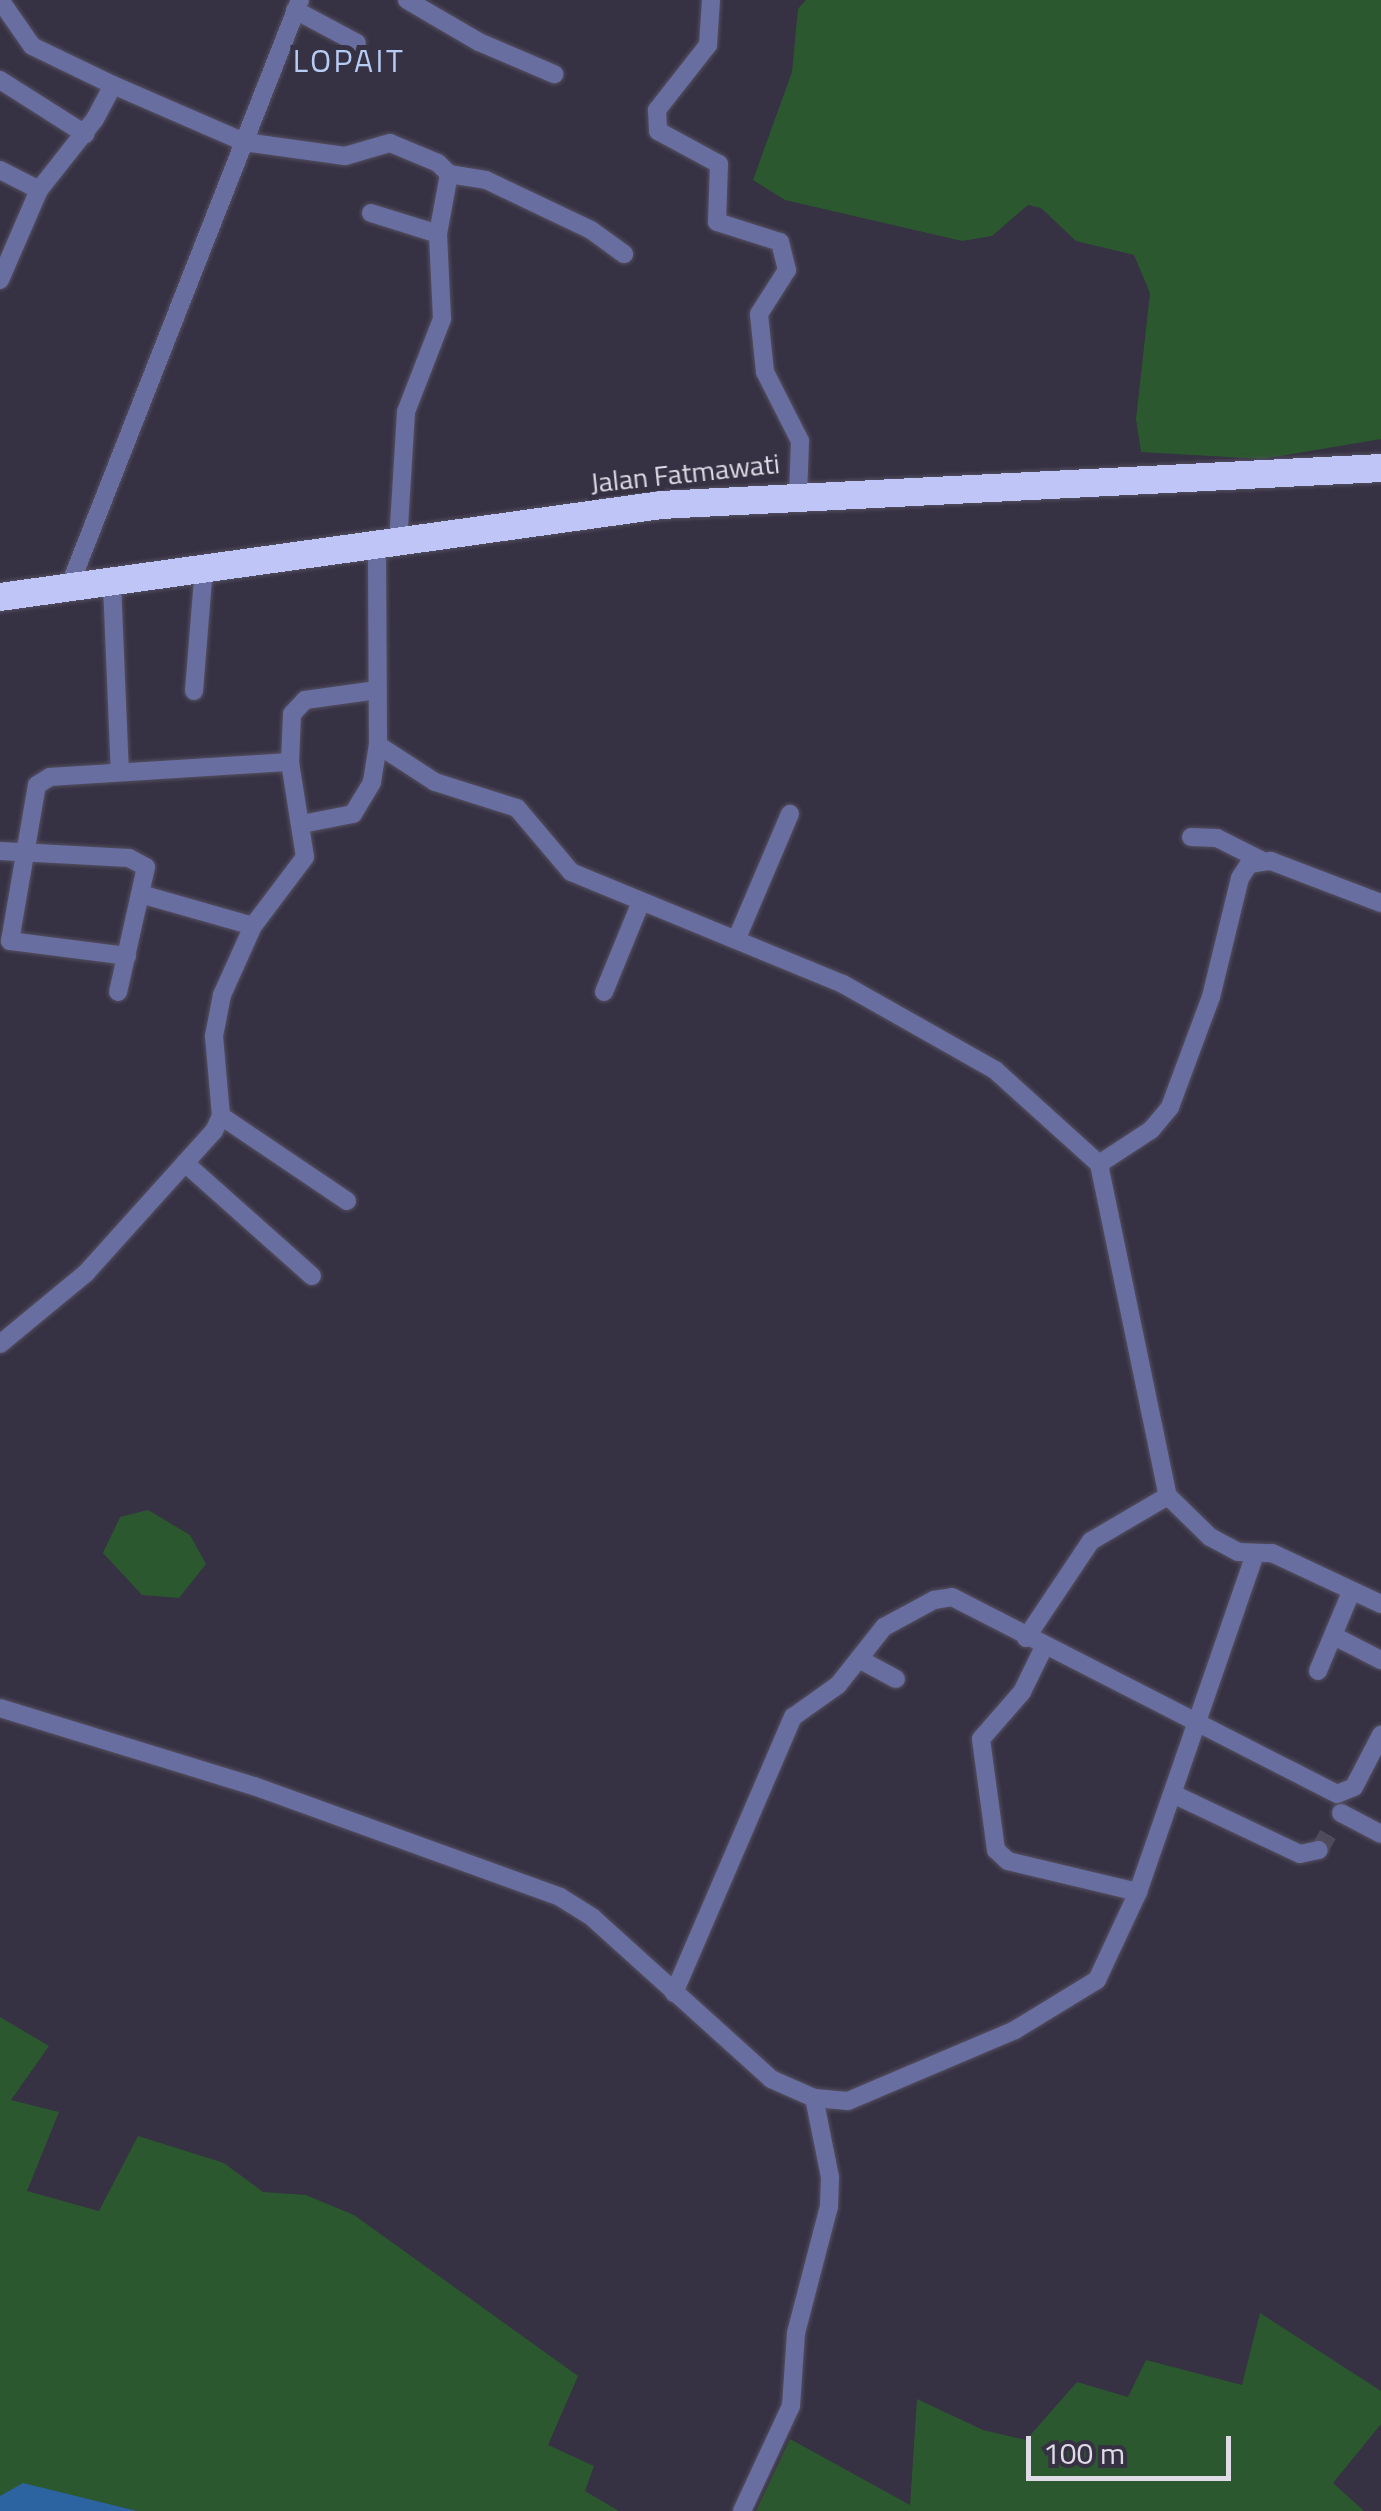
<!DOCTYPE html>
<html>
<head>
<meta charset="utf-8">
<style>
	body { margin:0 }
	#map { position:relative; width:1381px; height:2511px; overflow:hidden; background:#363143; font-family:"Titillium Web",sans-serif }
	div>[style] { position:absolute }
	.green>* { inset:0; background:#2c582f }
	.water>* { inset:0; background:#2b64a1 }
	.minor-tunnel>* { height:18px; margin-top:-9px; transform-origin:0; background:repeating-linear-gradient(90deg,#4f4b5c 0 18px,transparent 0 27px) }
	.roads { filter:drop-shadow(0 0 2px #545061) drop-shadow(0 0 2px #545061) }
	.minor>* { height:18px; margin:-9px; padding:0 9px; transform-origin:9px; border-radius:9px; background:#696ea1 }
	.highway>* { height:28px; margin:-14px; padding:0 14px; transform-origin:14px; border-radius:14px; background:#bfc5f7 }
	span { translate:-50% -50%; white-space:nowrap; text-align:center; line-height:1.15; -webkit-text-stroke:10px #363143; paint-order:stroke }
	.street-label { font-size:28px; color:#dfdce7 }
	.quarter-label { font-size:32px; color:#b7ccf3; letter-spacing:2.5px }
	.scale { position:absolute; left:1026px; top:2436px; width:205px; height:45px; box-sizing:border-box; border:5px solid #dfdce7; border-top:0; padding-left:12px; font-size:30px; line-height:35px; white-space:nowrap; color:#dfdce7; -webkit-text-stroke:8px #363143; paint-order:stroke }
</style>
</head>
<body>
<div id="map">
	<div class="green">
		<div style="clip-path:polygon(806px 0,1381px 0,1381px 439px,1262px 459px,1141px 452px,1136px 419px,1150px 293px,1134px 255px,1076px 241px,1041px 208px,1028px 205px,992px 236px,962px 241px,785px 200px,753px 180px,792px 72px,798px 9px)"></div>
		<div style="clip-path:polygon(148px 1510px,190px 1535px,206px 1564px,179px 1598px,142px 1595px,103px 1553px,120px 1517px)"></div>
		<div style="clip-path:polygon(0 2017px,49px 2046px,11px 2100px,59px 2112px,27px 2191px,99px 2211px,138px 2136px,224px 2163px,263px 2192px,306px 2195px,354px 2215px,578px 2376px,548px 2445px,594px 2466px,585px 2491px,619px 2511px,137px 2511px,23px 2484px,0 2496px)"></div>
		<div style="clip-path:polygon(1260px 2313px,1381px 2391px,1381px 2424px,1333px 2483px,1364px 2511px,756px 2511px,790px 2439px,910px 2505px,917px 2399px,983px 2430px,1026px 2440px,1077px 2382px,1128px 2397px,1146px 2360px,1242px 2385px)"></div>
	</div>
	<div class="water">
		<div style="clip-path:polygon(23px 2483px,137px 2511px,0 2511px,0 2496px)"></div>
	</div>
	<div class="minor-tunnel">
		<div style="left:1319px;top:1850px;width:22px;rotate:-60deg"></div>
	</div>
	<div class="roads">
		<div class="minor">
			<div style="left:0;top:0;width:56px;rotate:55.2deg"></div>
			<div style="left:32px;top:46px;width:90px;rotate:25.7deg"></div>
			<div style="left:407px;top:0;width:83px;rotate:30.3deg"></div>
			<div style="left:479px;top:42px;width:82px;rotate:23.1deg"></div>
			<div style="left:711px;top:0;width:45px;rotate:93.8deg"></div>
			<div style="left:708px;top:45px;width:83px;rotate:128.1deg"></div>
			<div style="left:657px;top:110px;width:21px;rotate:87deg"></div>
			<div style="left:658px;top:131px;width:69px;rotate:28.4deg"></div>
			<div style="left:719px;top:164px;width:58px;rotate:92deg"></div>
			<div style="left:717px;top:222px;width:66px;rotate:17.6deg"></div>
			<div style="left:780px;top:242px;width:29px;rotate:76deg"></div>
			<div style="left:787px;top:270px;width:52px;rotate:122.5deg"></div>
			<div style="left:759px;top:314px;width:58px;rotate:84.1deg"></div>
			<div style="left:765px;top:372px;width:77px;rotate:63.1deg"></div>
			<div style="left:800px;top:441px;width:54px;rotate:92.1deg"></div>
			<div style="left:295px;top:10px;width:70px;rotate:28deg"></div>
			<div style="left:0;top:80px;width:101px;rotate:32.4deg"></div>
			<div style="left:0;top:170px;width:44px;rotate:27.1deg"></div>
			<div style="left:449px;top:174px;width:37px;rotate:9deg"></div>
			<div style="left:486px;top:180px;width:116px;rotate:25.5deg"></div>
			<div style="left:591px;top:230px;width:41px;rotate:36deg"></div>
			<div style="left:371px;top:213px;width:70px;rotate:17.4deg"></div>
			<div style="left:0;top:280px;width:98px;rotate:-66.6deg"></div>
			<div style="left:39px;top:190px;width:90px;rotate:-51.7deg"></div>
			<div style="left:95px;top:119px;width:38px;rotate:-62deg"></div>
			<div style="left:113px;top:85px;width:143px;rotate:23.5deg"></div>
			<div style="left:244px;top:142px;width:102px;rotate:7.9deg"></div>
			<div style="left:345px;top:156px;width:47px;rotate:-16.1deg"></div>
			<div style="left:390px;top:143px;width:52px;rotate:22.6deg"></div>
			<div style="left:438px;top:163px;width:16px;rotate:45deg"></div>
			<div style="left:449px;top:174px;width:61px;rotate:100.4deg"></div>
			<div style="left:438px;top:234px;width:85px;rotate:87.3deg"></div>
			<div style="left:442px;top:319px;width:100px;rotate:111.2deg"></div>
			<div style="left:406px;top:412px;width:130px;rotate:93.5deg"></div>
			<div style="left:112px;top:584px;width:188px;rotate:87.6deg"></div>
			<div style="left:69px;top:587px;width:631px;rotate:-68.52deg"></div>
			<div style="left:194px;top:691px;width:123px;rotate:-85.4deg"></div>
			<div style="left:378px;top:745px;width:68px;rotate:33deg"></div>
			<div style="left:435px;top:782px;width:86px;rotate:17.6deg"></div>
			<div style="left:517px;top:808px;width:84px;rotate:49.8deg"></div>
			<div style="left:571px;top:872px;width:294px;rotate:22.4deg"></div>
			<div style="left:843px;top:984px;width:175px;rotate:29.5deg"></div>
			<div style="left:995px;top:1070px;width:140px;rotate:42.1deg"></div>
			<div style="left:1099px;top:1164px;width:339px;rotate:78.3deg"></div>
			<div style="left:1168px;top:1496px;width:59px;rotate:44.3deg"></div>
			<div style="left:1210px;top:1537px;width:32px;rotate:28deg"></div>
			<div style="left:1238px;top:1552px;width:34px;rotate:2deg"></div>
			<div style="left:1272px;top:1553px;width:120px;rotate:25.1deg"></div>
			<div style="left:302px;top:824px;width:52px;rotate:-11.1deg"></div>
			<div style="left:353px;top:814px;width:37px;rotate:-59deg"></div>
			<div style="left:372px;top:782px;width:37px;rotate:-81deg"></div>
			<div style="left:378px;top:745px;width:200px;rotate:-90.3deg"></div>
			<div style="left:1191px;top:837px;width:26px;rotate:2deg"></div>
			<div style="left:1217px;top:838px;width:49px;rotate:26.6deg"></div>
			<div style="left:0;top:851px;width:129px;rotate:3.1deg"></div>
			<div style="left:129px;top:858px;width:19px;rotate:28deg"></div>
			<div style="left:146px;top:867px;width:128px;rotate:102.6deg"></div>
			<div style="left:144px;top:895px;width:113px;rotate:15.9deg"></div>
			<div style="left:737px;top:938px;width:135px;rotate:-66.9deg"></div>
			<div style="left:127px;top:956px;width:118px;rotate:-172.7deg"></div>
			<div style="left:10px;top:941px;width:158px;rotate:-80.2deg"></div>
			<div style="left:37px;top:785px;width:15px;rotate:-32deg"></div>
			<div style="left:50px;top:777px;width:240px;rotate:-3.6deg"></div>
			<div style="left:604px;top:992px;width:97px;rotate:-67.7deg"></div>
			<div style="left:221px;top:1116px;width:152px;rotate:34deg"></div>
			<div style="left:185px;top:1163px;width:170px;rotate:41.7deg"></div>
			<div style="left:1099px;top:1164px;width:62px;rotate:-33.2deg"></div>
			<div style="left:1151px;top:1130px;width:30px;rotate:-50deg"></div>
			<div style="left:1170px;top:1107px;width:117px;rotate:-69.6deg"></div>
			<div style="left:1211px;top:997px;width:122px;rotate:-76.3deg"></div>
			<div style="left:1240px;top:878px;width:17px;rotate:-57deg"></div>
			<div style="left:1249px;top:864px;width:22px;rotate:-8deg"></div>
			<div style="left:1271px;top:861px;width:118px;rotate:20.9deg"></div>
			<div style="left:0;top:1344px;width:112px;rotate:-39.5deg"></div>
			<div style="left:86px;top:1273px;width:191px;rotate:-48deg"></div>
			<div style="left:214px;top:1131px;width:17px;rotate:-65deg"></div>
			<div style="left:221px;top:1116px;width:80px;rotate:-95deg"></div>
			<div style="left:214px;top:1036px;width:42px;rotate:-79deg"></div>
			<div style="left:222px;top:995px;width:76px;rotate:-65.8deg"></div>
			<div style="left:253px;top:926px;width:86px;rotate:-53deg"></div>
			<div style="left:305px;top:857px;width:96px;rotate:-99deg"></div>
			<div style="left:290px;top:762px;width:48px;rotate:-87.6deg"></div>
			<div style="left:292px;top:714px;width:19px;rotate:-47deg"></div>
			<div style="left:305px;top:700px;width:73px;rotate:-7.9deg"></div>
			<div style="left:1334px;top:1636px;width:53px;rotate:27.1deg"></div>
			<div style="left:1026px;top:1638px;width:117px;rotate:-56.2deg"></div>
			<div style="left:1091px;top:1541px;width:89px;rotate:-30.3deg"></div>
			<div style="left:1044px;top:1647px;width:50px;rotate:116.1deg"></div>
			<div style="left:1022px;top:1692px;width:62px;rotate:131.1deg"></div>
			<div style="left:981px;top:1739px;width:112px;rotate:82.3deg"></div>
			<div style="left:996px;top:1850px;width:16px;rotate:43deg"></div>
			<div style="left:1008px;top:1861px;width:134px;rotate:13.4deg"></div>
			<div style="left:859px;top:1659px;width:42px;rotate:28.4deg"></div>
			<div style="left:1318px;top:1671px;width:86px;rotate:-67.3deg"></div>
			<div style="left:0;top:1708px;width:266px;rotate:17.1deg"></div>
			<div style="left:254px;top:1786px;width:326px;rotate:19.9deg"></div>
			<div style="left:560px;top:1897px;width:39px;rotate:32deg"></div>
			<div style="left:593px;top:1918px;width:240px;rotate:42.1deg"></div>
			<div style="left:771px;top:2079px;width:47px;rotate:23.8deg"></div>
			<div style="left:814px;top:2098px;width:34px;rotate:5deg"></div>
			<div style="left:848px;top:2101px;width:181px;rotate:-23deg"></div>
			<div style="left:1015px;top:2030px;width:96px;rotate:-31.4deg"></div>
			<div style="left:1097px;top:1980px;width:97px;rotate:-65deg"></div>
			<div style="left:1138px;top:1892px;width:357px;rotate:-70.9deg"></div>
			<div style="left:1173px;top:1794px;width:140px;rotate:25.3deg"></div>
			<div style="left:1300px;top:1854px;width:19px;rotate:-12deg"></div>
			<div style="left:1341px;top:1813px;width:45px;rotate:27.7deg"></div>
			<div style="left:674px;top:1993px;width:301px;rotate:-66.7deg"></div>
			<div style="left:793px;top:1717px;width:55px;rotate:-35.4deg"></div>
			<div style="left:838px;top:1685px;width:74px;rotate:-51.6deg"></div>
			<div style="left:884px;top:1627px;width:57px;rotate:-28.4deg"></div>
			<div style="left:934px;top:1600px;width:18px;rotate:-9deg"></div>
			<div style="left:952px;top:1597px;width:432px;rotate:27.1deg"></div>
			<div style="left:1337px;top:1794px;width:18px;rotate:-22deg"></div>
			<div style="left:1354px;top:1787px;width:59px;rotate:-62.6deg"></div>
			<div style="left:742px;top:2511px;width:116px;rotate:-65deg"></div>
			<div style="left:791px;top:2406px;width:73px;rotate:-86.1deg"></div>
			<div style="left:796px;top:2333px;width:131px;rotate:-75.4deg"></div>
			<div style="left:829px;top:2206px;width:29px;rotate:-88deg"></div>
			<div style="left:830px;top:2177px;width:81px;rotate:-101.4deg"></div>
		</div>
		<div class="highway">
			<div style="left:0;top:597px;width:667px;rotate:-7.92deg"></div>
			<div style="left:661px;top:505px;width:721px;rotate:-2.94deg"></div>
		</div>
	</div>
	<div class="street-label">
		<span style="left:685px;top:473px;rotate:-6deg">Jalan Fatmawati</span>
	</div>
	<div class="quarter-label">
		<span style="left:349px;top:60px">LOPAIT</span>
	</div>
	<div class="scale">100 m</div>
</div>
</body>
</html>
